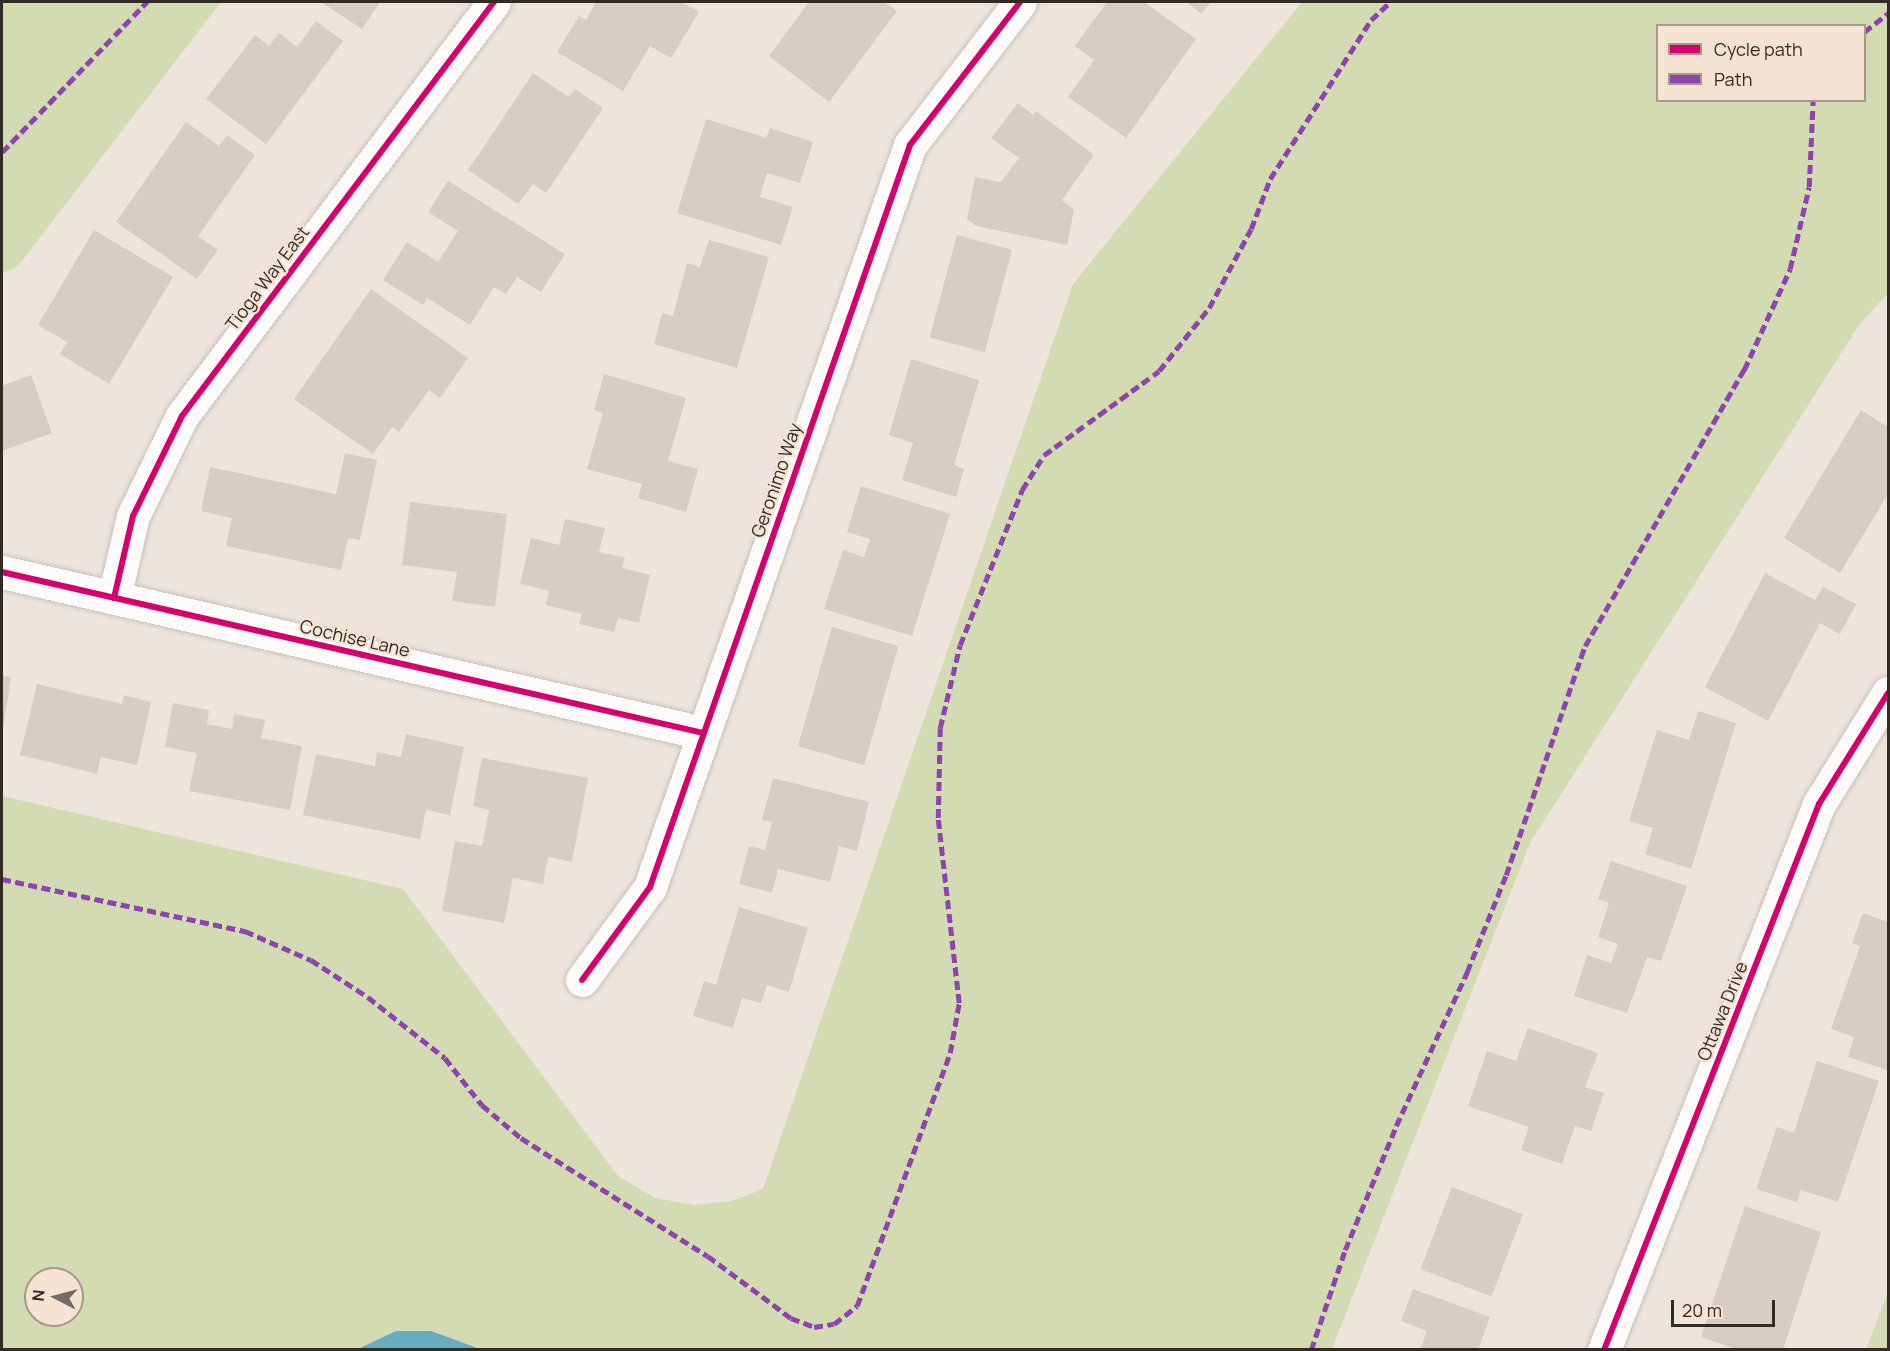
<!DOCTYPE html>
<html>
<head>
<meta charset="utf-8">
<style>
	body { margin:0 }
	#map { position:relative; width:1890px; height:1351px; overflow:hidden; background:#eee4db; font-family:Manrope,sans-serif }
	div>[style] { position:absolute }
	.green>* { inset:0; background:#d2dbb1 }
	.water>* { inset:0; background:#67adc2 }
	.building>* { inset:0; background:#d6cdc6; transform-origin:0 0 }
	.roads { filter:drop-shadow(0 0 2px #c8c0b9) drop-shadow(0 0 2px #c8c0b9) }
	.street>* { height:33px; margin:-16.5px; padding:0 16.5px; transform-origin:16.5px; border-radius:16.5px; background:#fcfbfa }
	.quiet>* { height:4.5px; margin-top:-2.25px; transform-origin:0; background:repeating-linear-gradient(90deg,#8e44ad 0 9px,transparent 0 13.5px) }
	.cycleway>* { height:6px; margin:-3px; padding:0 3px; transform-origin:3px; border-radius:3px; background:#d6006c }
	span { translate:-50% -50%; white-space:nowrap; text-align:center; line-height:1.15; -webkit-text-stroke:4.5px #f6e3d3; paint-order:stroke }
	.street-label { font-size:18px; color:#322b25 }
	.frame { position:absolute; inset:0; border:3px solid #322b25; pointer-events:none }
	.legend { position:absolute; left:1656px; top:24px; width:210px; height:78px; box-sizing:border-box; background:#f6e3d3; border:2px solid #a8998d; margin:0; padding:8px 10px; list-style:none; font-size:18px; color:#322b25 }
	.legend li { display:flex; align-items:center; gap:12px; height:30px }
	.legend b { width:30px; border:2px solid #a8998d }
	.north { position:absolute; left:24px; top:1267px; width:60px; height:60px; box-sizing:border-box; background:#f6e3d3; border:2px solid #a8998d; border-radius:50%; rotate:276deg; font-size:16px; font-weight:700; line-height:24px; text-align:center; color:#322b25 }
	.north::after { content:''; display:block; margin:auto; width:21px; height:27px; background:#746c65; clip-path:polygon(50% 0,100% 100%,50% 72%,0 100%) }
	.scale { position:absolute; left:1671px; top:1300px; width:104px; height:27px; box-sizing:border-box; border:3px solid #322b25; border-top:0; padding-left:8px; font-size:18px; line-height:21px; white-space:nowrap; color:#322b25; -webkit-text-stroke:4px #f6e3d3; paint-order:stroke }
</style>
</head>
<body>
<div id="map">
	<div class="green">
		<div style="clip-path:polygon(2px 2px,221px 2px,18px 266px,2px 273px)"></div>
		<div style="clip-path:polygon(evenodd,1302px 2px,1888px 2px,1888px 293px,1859px 325px,1530px 843px,1332px 1349px,2px 1350px,2px 796px,403px 889px,618px 1176px,655px 1198px,694px 1205px,732px 1201px,763px 1189px,1073px 284px,1302px 2px,1658px 26px,1864px 26px,1864px 100px,1658px 100px,1658px 26px,1302px 2px,36px 1279px,72px 1279px,72px 1315px,36px 1315px,36px 1279px)"></div>
		<div style="clip-path:polygon(1888px 1292px,1888px 1349px,1866px 1349px)"></div>
	</div>
	<div class="water">
		<div style="clip-path:polygon(396px 1331px,431px 1331px,480px 1349px,358px 1349px)"></div>
	</div>
	<div class="building">
		<div style="clip-path:polygon(321px 2px,380px 2px,362px 29px)"></div>
		<div style="clip-path:polygon(596px 2px,681px 2px,699px 12px,671px 58px,650px 46px,623px 91px,557px 52px,579px 16px,586px 20px)"></div>
		<div style="clip-path:polygon(809px 2px,884px 2px,897px 11px,829px 102px,769px 56px)"></div>
		<div style="clip-path:polygon(1107px 2px,1144px 2px,1196px 39px,1126px 138px,1068px 97px,1094px 60px,1075px 46px)"></div>
		<div style="clip-path:polygon(1187px 2px,1211px 2px,1201px 14px)"></div>
		<div style="clip-path:polygon(316px 21px,343px 41px,266px 144px,206px 99px,255px 35px,269px 46px,279px 33px,297px 47px)"></div>
		<div style="clip-path:polygon(533px 73px,569px 97px,575px 89px,603px 108px,546px 193px,533px 184px,518px 204px,468px 170px)"></div>
		<div style="clip-path:polygon(1018px 103px,1033px 115px,1036px 111px,1094px 155px,1062px 200px,1074px 210px,1067px 245px,976px 226px,967px 219px,975px 177px,1001px 182px,1019px 158px,991px 138px)"></div>
		<div style="clip-path:polygon(706px 119px,766px 138px,770px 128px,813px 142px,800px 183px,767px 173px,760px 197px,793px 207px,781px 245px,677px 213px)"></div>
		<div style="clip-path:polygon(186px 122px,219px 146px,227px 135px,255px 155px,198px 236px,218px 250px,197px 279px,116px 222px)"></div>
		<div style="clip-path:polygon(448px 181px,565px 254px,541px 292px,517px 277px,506px 294px,494px 287px,470px 325px,427px 298px,423px 305px,383px 280px,407px 242px,438px 262px,458px 231px,428px 212px)"></div>
		<div style="clip-path:polygon(94px 230px,173px 277px,109px 384px,60px 354px,67px 342px,38px 325px)"></div>
		<div style="left:957px;top:235px;width:57px;height:106px;rotate:15deg"></div>
		<div style="clip-path:polygon(709px 240px,769px 257px,737px 368px,654px 344px,662px 313px,673px 316px,687px 263px,700px 267px)"></div>
		<div style="clip-path:polygon(371px 289px,468px 358px,440px 398px,429px 390px,399px 432px,392px 427px,373px 454px,294px 399px)"></div>
		<div style="clip-path:polygon(911px 359px,979px 380px,954px 465px,964px 469px,956px 497px,902px 480px,913px 443px,889px 435px)"></div>
		<div style="clip-path:polygon(604px 374px,686px 398px,668px 461px,698px 469px,686px 512px,638px 498px,642px 484px,587px 469px,603px 413px,594px 410px)"></div>
		<div style="clip-path:polygon(31px 375px,52px 433px,2px 451px,2px 386px)"></div>
		<div style="clip-path:polygon(1861px 410px,1888px 427px,1888px 494px,1840px 573px,1784px 538px)"></div>
		<div style="clip-path:polygon(345px 453px,377px 460px,360px 540px,348px 538px,341px 570px,226px 546px,232px 518px,201px 511px,210px 467px,336px 494px)"></div>
		<div style="clip-path:polygon(861px 486px,950px 514px,912px 636px,824px 609px,843px 550px,864px 557px,870px 539px,847px 532px)"></div>
		<div style="clip-path:polygon(410px 502px,507px 514px,495px 607px,452px 601px,457px 572px,402px 565px)"></div>
		<div style="clip-path:polygon(565px 519px,605px 528px,599px 552px,625px 558px,622px 568px,650px 575px,639px 623px,618px 618px,614px 632px,579px 624px,582px 614px,546px 605px,549px 591px,520px 584px,531px 538px,559px 545px)"></div>
		<div style="clip-path:polygon(1765px 573px,1815px 600px,1823px 587px,1856px 604px,1840px 634px,1820px 623px,1768px 721px,1705px 687px)"></div>
		<div style="left:832px;top:627px;width:69px;height:124px;rotate:16deg"></div>
		<div style="clip-path:polygon(2px 676px,11px 677px,3px 729px,2px 729px)"></div>
		<div style="clip-path:polygon(37px 684px,122px 704px,124px 695px,151px 702px,137px 765px,101px 757px,97px 774px,20px 755px)"></div>
		<div style="clip-path:polygon(173px 703px,209px 710px,207px 724px,232px 729px,234px 714px,265px 720px,261px 738px,302px 746px,290px 810px,189px 791px,197px 753px,165px 747px)"></div>
		<div style="clip-path:polygon(1698px 711px,1736px 723px,1691px 869px,1645px 854px,1653px 828px,1629px 821px,1657px 730px,1689px 740px)"></div>
		<div style="clip-path:polygon(406px 734px,464px 747px,450px 815px,426px 810px,420px 839px,303px 815px,316px 754px,375px 766px,377px 752px,401px 757px)"></div>
		<div style="clip-path:polygon(482px 758px,588px 778px,572px 862px,548px 857px,543px 884px,513px 878px,504px 923px,442px 911px,455px 841px,482px 846px,489px 810px,473px 806px)"></div>
		<div style="clip-path:polygon(773px 778px,869px 802px,857px 851px,839px 846px,830px 882px,778px 869px,772px 893px,739px 884px,749px 846px,765px 850px,772px 822px,762px 820px)"></div>
		<div style="clip-path:polygon(1611px 861px,1687px 886px,1661px 961px,1647px 957px,1627px 1013px,1574px 996px,1587px 955px,1611px 963px,1618px 944px,1598px 937px,1609px 903px,1598px 899px)"></div>
		<div style="clip-path:polygon(739px 907px,808px 928px,789px 992px,767px 985px,761px 1003px,742px 998px,733px 1028px,693px 1016px,704px 981px,716px 985px)"></div>
		<div style="clip-path:polygon(1863px 913px,1888px 922px,1887px 1070px,1848px 1057px,1854px 1037px,1831px 1029px,1860px 946px,1852px 943px)"></div>
		<div style="clip-path:polygon(1528px 1028px,1598px 1053px,1585px 1087px,1604px 1093px,1591px 1131px,1575px 1126px,1562px 1164px,1521px 1150px,1529px 1127px,1468px 1106px,1487px 1051px,1516px 1061px)"></div>
		<div style="clip-path:polygon(1817px 1061px,1879px 1081px,1838px 1202px,1801px 1190px,1797px 1202px,1756px 1189px,1777px 1127px,1794px 1133px)"></div>
		<div style="left:1452px;top:1187px;width:76px;height:88px;rotate:21deg"></div>
		<div style="clip-path:polygon(1745px 1206px,1821px 1232px,1783px 1350px,1738px 1350px,1701px 1337px)"></div>
		<div style="clip-path:polygon(1413px 1289px,1490px 1317px,1478px 1350px,1420px 1350px,1427px 1331px,1401px 1321px)"></div>
	</div>
	<div class="roads">
		<div class="street">
			<div style="left:2px;top:572px;width:719px;rotate:12.93deg"></div>
			<div style="left:114px;top:598px;width:84px;rotate:-77deg"></div>
			<div style="left:133px;top:516px;width:111px;rotate:-63.9deg"></div>
			<div style="left:182px;top:416px;width:518px;rotate:-53deg"></div>
			<div style="left:582px;top:980px;width:115px;rotate:-53.8deg"></div>
			<div style="left:650px;top:887px;width:786px;rotate:-70.69deg"></div>
			<div style="left:910px;top:145px;width:180px;rotate:-52.4deg"></div>
			<div style="left:1604px;top:1350px;width:587px;rotate:-68.51deg"></div>
			<div style="left:1819px;top:804px;width:131px;rotate:-58.1deg"></div>
		</div>
	</div>
	<div class="quiet">
		<div style="left:1864px;top:32px;width:31px;rotate:-38deg"></div>
		<div style="left:2px;top:152px;width:209px;rotate:-46deg"></div>
		<div style="left:2px;top:879px;width:249px;rotate:12.1deg"></div>
		<div style="left:245px;top:931px;width:72px;rotate:23.7deg"></div>
		<div style="left:311px;top:960px;width:68px;rotate:33deg"></div>
		<div style="left:368px;top:997px;width:98px;rotate:38.4deg"></div>
		<div style="left:445px;top:1058px;width:60px;rotate:51.8deg"></div>
		<div style="left:482px;top:1105px;width:51px;rotate:40.2deg"></div>
		<div style="left:521px;top:1138px;width:221px;rotate:32.3deg"></div>
		<div style="left:708px;top:1256px;width:104px;rotate:36.8deg"></div>
		<div style="left:791px;top:1318px;width:25px;rotate:21deg"></div>
		<div style="left:814px;top:1327px;width:20px;rotate:-9deg"></div>
		<div style="left:834px;top:1324px;width:29px;rotate:-38deg"></div>
		<div style="left:857px;top:1306px;width:270px;rotate:-69.8deg"></div>
		<div style="left:950px;top:1053px;width:51px;rotate:-79.8deg"></div>
		<div style="left:959px;top:1003px;width:186px;rotate:-96.5deg"></div>
		<div style="left:938px;top:818px;width:90px;rotate:-88.7deg"></div>
		<div style="left:940px;top:728px;width:85px;rotate:-76.5deg"></div>
		<div style="left:960px;top:645px;width:167px;rotate:-68.2deg"></div>
		<div style="left:1022px;top:490px;width:41px;rotate:-57.8deg"></div>
		<div style="left:1044px;top:455px;width:142px;rotate:-36.1deg"></div>
		<div style="left:1159px;top:371px;width:80px;rotate:-51.6deg"></div>
		<div style="left:1209px;top:308px;width:89px;rotate:-62deg"></div>
		<div style="left:1251px;top:229px;width:53px;rotate:-69.2deg"></div>
		<div style="left:1270px;top:179px;width:188px;rotate:-57.6deg"></div>
		<div style="left:1371px;top:20px;width:26px;rotate:-43deg"></div>
		<div style="left:1311px;top:1350px;width:106px;rotate:-71.2deg"></div>
		<div style="left:1345px;top:1250px;width:134px;rotate:-67.6deg"></div>
		<div style="left:1396px;top:1126px;width:170px;rotate:-65.2deg"></div>
		<div style="left:1467px;top:972px;width:105px;rotate:-68.1deg"></div>
		<div style="left:1506px;top:875px;width:242px;rotate:-71deg"></div>
		<div style="left:1585px;top:646px;width:319px;rotate:-60.1deg"></div>
		<div style="left:1744px;top:370px;width:111px;rotate:-65.5deg"></div>
		<div style="left:1790px;top:269px;width:84px;rotate:-77deg"></div>
		<div style="left:1809px;top:187px;width:87px;rotate:-87.4deg"></div>
	</div>
	<div class="cycleway">
		<div style="left:2px;top:572px;width:719px;rotate:12.93deg"></div>
		<div style="left:114px;top:598px;width:84px;rotate:-77deg"></div>
		<div style="left:133px;top:516px;width:111px;rotate:-63.9deg"></div>
		<div style="left:182px;top:416px;width:518px;rotate:-53deg"></div>
		<div style="left:582px;top:980px;width:115px;rotate:-53.8deg"></div>
		<div style="left:650px;top:887px;width:786px;rotate:-70.69deg"></div>
		<div style="left:910px;top:145px;width:180px;rotate:-52.4deg"></div>
		<div style="left:1604px;top:1350px;width:587px;rotate:-68.51deg"></div>
		<div style="left:1819px;top:804px;width:131px;rotate:-58.1deg"></div>
	</div>
	<div class="street-label">
		<span style="left:267px;top:278px;rotate:-53deg">Tioga Way East</span>
		<span style="left:776px;top:480px;rotate:-71deg">Geronimo Way</span>
		<span style="left:355px;top:638px;rotate:13deg">Cochise Lane</span>
		<span style="left:1722px;top:1011px;rotate:-68deg">Ottawa Drive</span>
	</div>
	<div class="frame"></div>
	<ul class="legend">
	<li><b style="height:8px;background:#d6006c"></b>Cycle path</li>
	<li><b style="height:8px;background:#8e44ad"></b>Path</li>
	</ul>
	<div class="north">N</div>
	<div class="scale">20 m</div>
</div>
</body>
</html>
